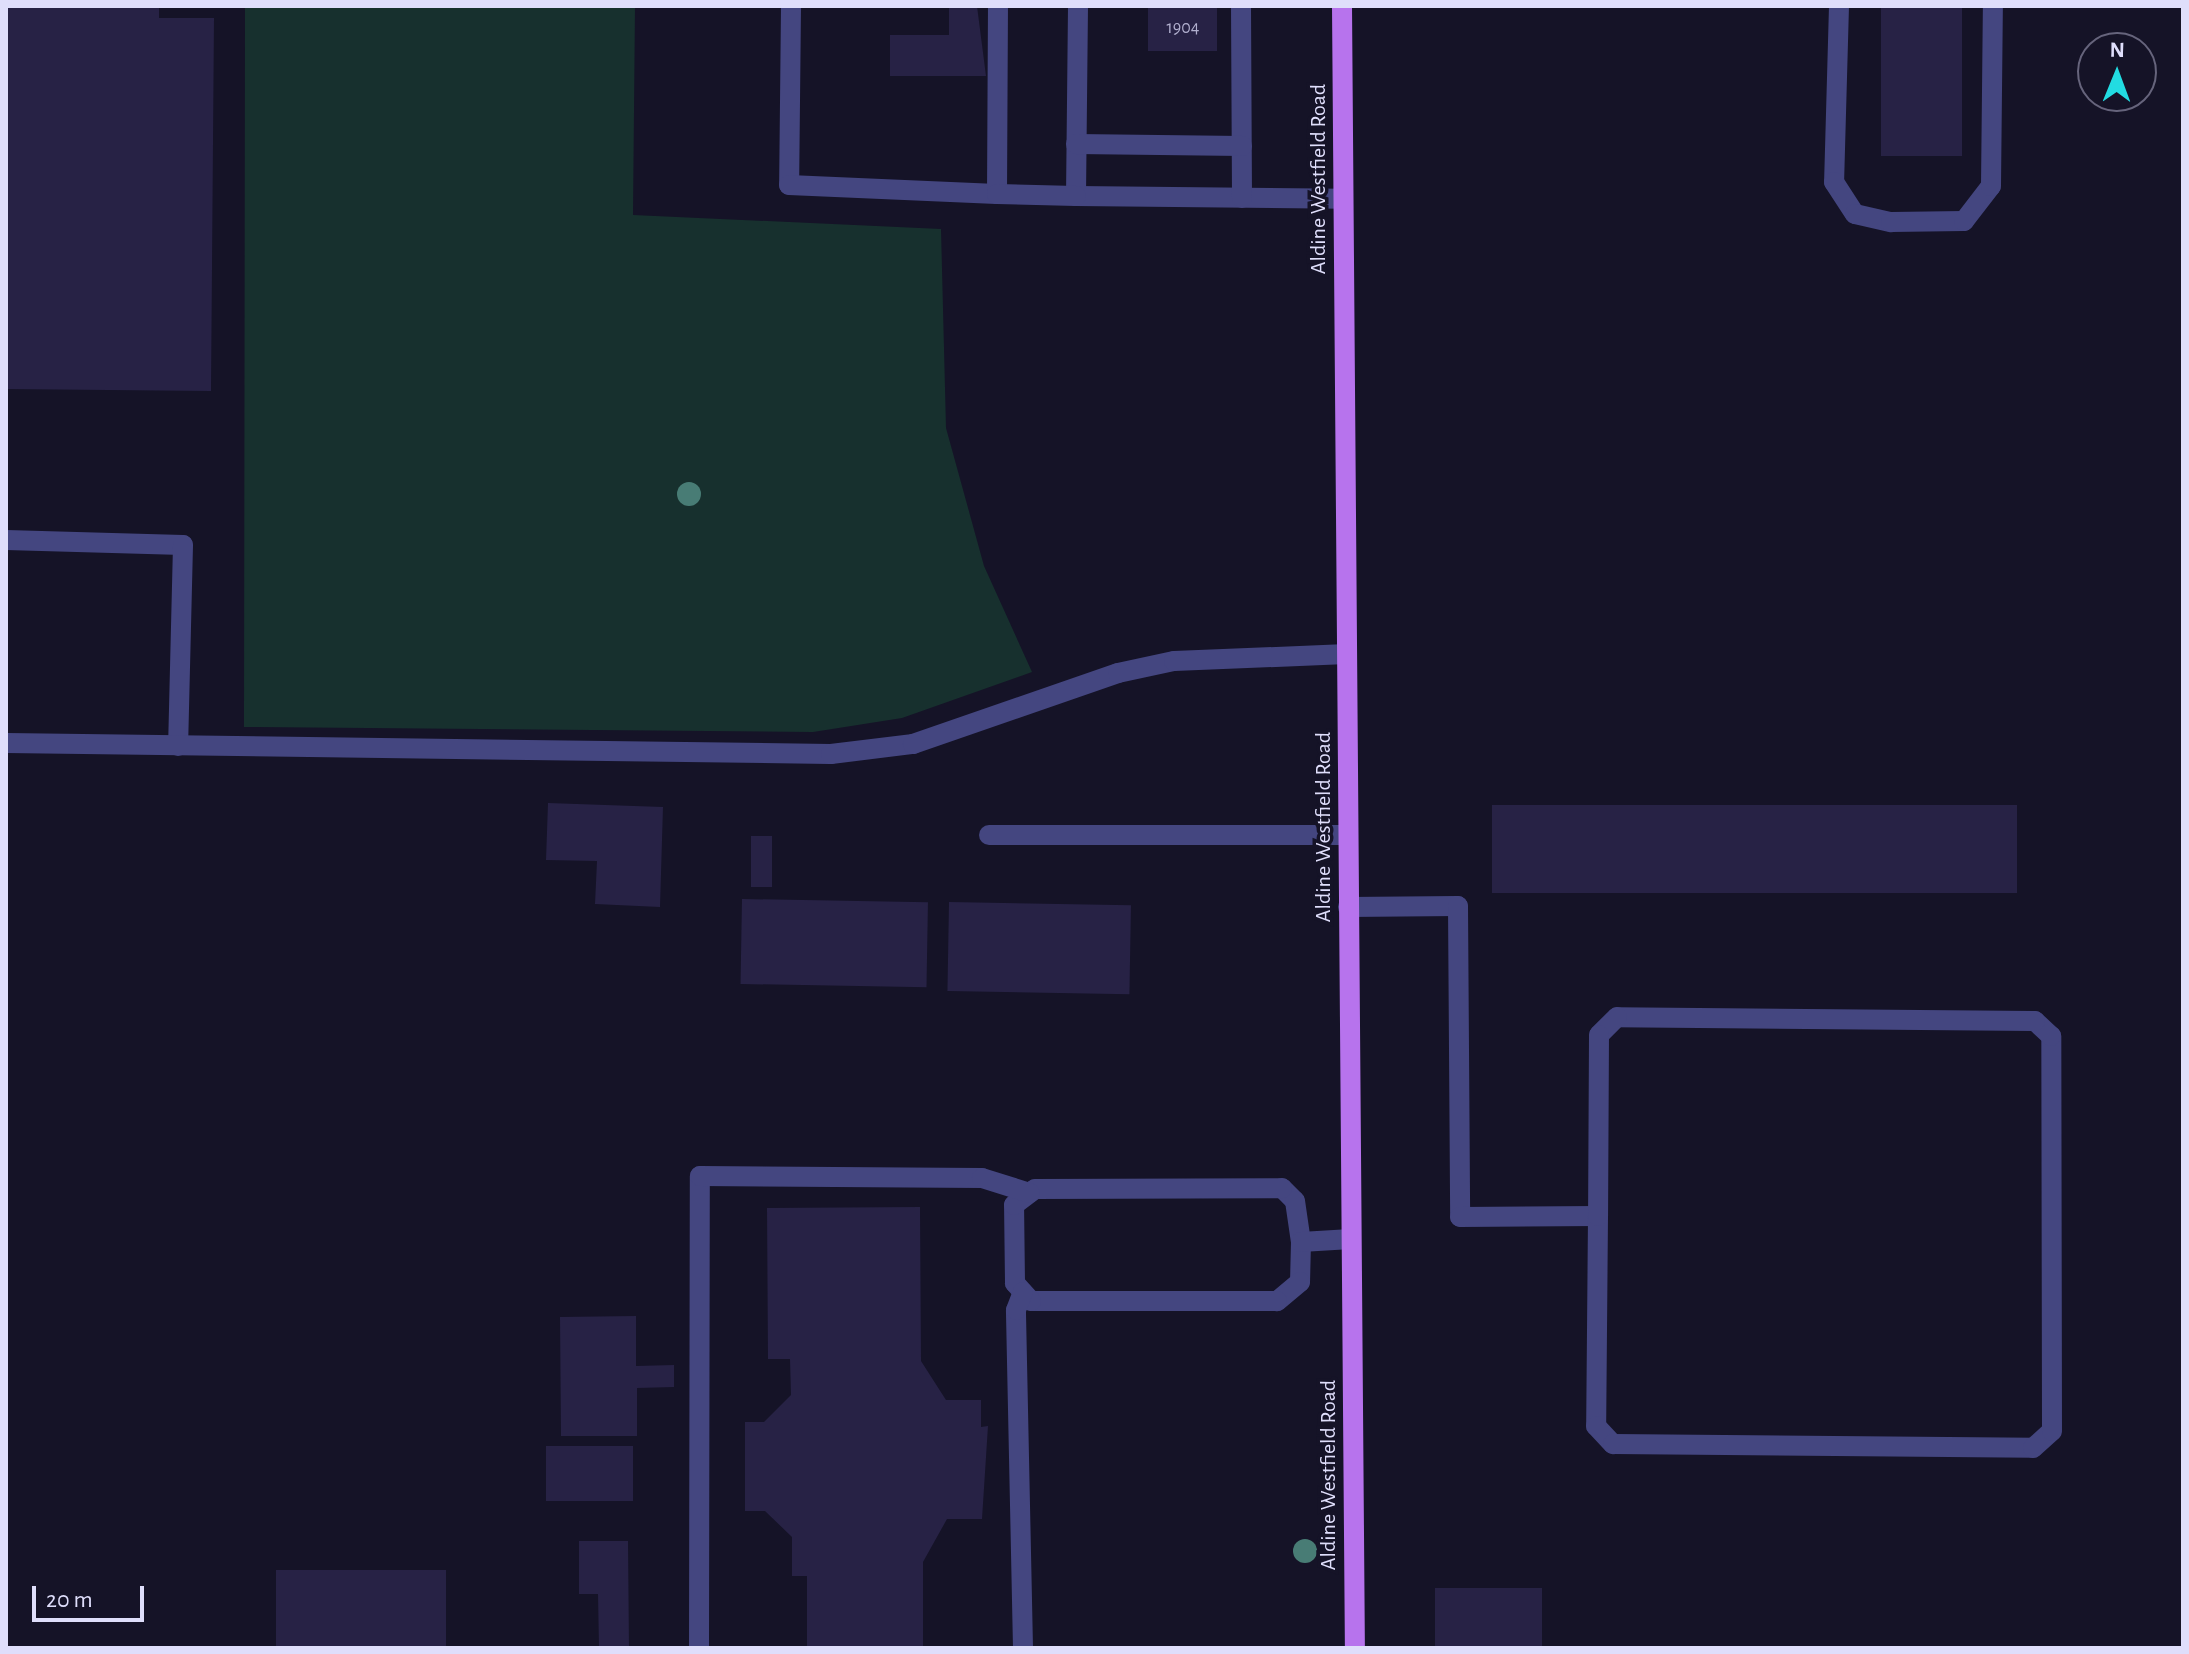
<!DOCTYPE html>
<html>
<head>
<meta charset="utf-8">
<style>
	body { margin:0 }
	#map { position:relative; width:2189px; height:1654px; overflow:hidden; background:#151327; font-family:"Alegreya Sans",sans-serif }
	div>[style] { position:absolute }
	.green>* { inset:0; background:#17302e }
	.building>* { inset:0; background:#272245; transform-origin:0 0 }
	.minor>* { height:20px; margin:-10px; padding:0 10px; transform-origin:10px; border-radius:10px; background:#444680 }
	.major>* { height:20px; margin:-10px; padding:0 10px; transform-origin:10px; border-radius:10px; background:#b773ed }
	.trees>* { width:24px; height:24px; margin:-12px; border-radius:50%; background:#487c75 }
	span { translate:-50% -50%; white-space:nowrap; text-align:center; line-height:1.15; -webkit-text-stroke:7px #151327; paint-order:stroke }
	.number-label { font-size:18px; color:#b1afce }
	.number-label span { -webkit-text-stroke-width:0 }
	.street-label { font-size:22px; color:#dfdefb }
	.frame { position:absolute; inset:0; border:8px solid #dfdefb; pointer-events:none }
	.north { position:absolute; left:2077px; top:32px; width:80px; height:80px; box-sizing:border-box; background:#151327; border:2px solid #66647c; border-radius:50%; rotate:1deg; font-size:22px; font-weight:700; line-height:32px; text-align:center; color:#dfdefb }
	.north::after { content:''; display:block; margin:auto; width:28px; height:36px; background:#22dce2; clip-path:polygon(50% 0,100% 100%,50% 72%,0 100%) }
	.scale { position:absolute; left:32px; top:1586px; width:112px; height:36px; box-sizing:border-box; border:4px solid #dfdefb; border-top:0; padding-left:10px; font-size:24px; line-height:28px; white-space:nowrap; color:#dfdefb; -webkit-text-stroke:6px #151327; paint-order:stroke }
</style>
</head>
<body>
<div id="map">
	<div class="green">
		<div style="clip-path:polygon(245px 6px,635px 6px,633px 215px,941px 229px,946px 428px,984px 566px,1032px 672px,902px 718px,813px 732px,244px 727px)"></div>
	</div>
	<div class="building">
		<div style="clip-path:polygon(6px 6px,159px 6px,159px 18px,214px 18px,211px 391px,6px 389px)"></div>
		<div style="clip-path:polygon(949px 6px,977px 6px,986px 76px,890px 76px,890px 35px,949px 35px)"></div>
		<div style="left:1148px;top:6px;width:69px;height:45px"></div>
		<div style="left:1881px;top:6px;width:81px;height:150px"></div>
		<div style="clip-path:polygon(548px 803px,663px 807px,660px 907px,595px 904px,597px 861px,546px 860px)"></div>
		<div style="left:1492px;top:805px;width:525px;height:88px"></div>
		<div style="left:751px;top:836px;width:21px;height:51px"></div>
		<div style="left:742px;top:899px;width:186px;height:85px;rotate:1deg"></div>
		<div style="left:949px;top:902px;width:182px;height:89px;rotate:1deg"></div>
		<div style="clip-path:polygon(920px 1207px,921px 1361px,946px 1400px,981px 1400px,981px 1427px,988px 1426px,982px 1519px,947px 1519px,923px 1562px,923px 1648px,807px 1648px,807px 1576px,792px 1576px,792px 1537px,765px 1511px,745px 1511px,745px 1422px,764px 1422px,791px 1395px,790px 1359px,768px 1359px,767px 1208px)"></div>
		<div style="clip-path:polygon(636px 1316px,636px 1366px,674px 1365px,674px 1387px,637px 1388px,637px 1436px,561px 1436px,560px 1317px)"></div>
		<div style="left:633px;top:1446px;width:55px;height:87px;rotate:90deg"></div>
		<div style="clip-path:polygon(579px 1541px,628px 1541px,629px 1648px,599px 1648px,598px 1594px,579px 1594px)"></div>
		<div style="left:276px;top:1570px;width:170px;height:78px"></div>
		<div style="left:1542px;top:1588px;width:60px;height:107px;rotate:90deg"></div>
	</div>
	<div class="minor">
		<div style="left:791px;top:6px;width:179px;rotate:90.6deg"></div>
		<div style="left:789px;top:185px;width:208px;rotate:2.5deg"></div>
		<div style="left:997px;top:194px;width:188px;rotate:-89.7deg"></div>
		<div style="left:1078px;top:6px;width:190px;rotate:90.6deg"></div>
		<div style="left:1076px;top:196px;width:267px;rotate:0.6deg"></div>
		<div style="left:1241px;top:6px;width:192px;rotate:89.7deg"></div>
		<div style="left:1839px;top:6px;width:176px;rotate:91.6deg"></div>
		<div style="left:1834px;top:182px;width:38px;rotate:57deg"></div>
		<div style="left:1855px;top:214px;width:37px;rotate:13deg"></div>
		<div style="left:1891px;top:222px;width:73px;rotate:-0.8deg"></div>
		<div style="left:1964px;top:221px;width:44px;rotate:-52.4deg"></div>
		<div style="left:1991px;top:186px;width:180px;rotate:-89.4deg"></div>
		<div style="left:1076px;top:144px;width:166px;rotate:0.7deg"></div>
		<div style="left:997px;top:194px;width:79px;rotate:1.5deg"></div>
		<div style="left:6px;top:540px;width:177px;rotate:1.6deg"></div>
		<div style="left:183px;top:545px;width:201px;rotate:91.4deg"></div>
		<div style="left:6px;top:743px;width:825px;rotate:0.76deg"></div>
		<div style="left:831px;top:754px;width:83px;rotate:-7deg"></div>
		<div style="left:913px;top:744px;width:217px;rotate:-19.1deg"></div>
		<div style="left:1118px;top:673px;width:57px;rotate:-12.1deg"></div>
		<div style="left:1174px;top:661px;width:173px;rotate:-2.3deg"></div>
		<div style="left:989px;top:835px;width:359px"></div>
		<div style="left:1348px;top:907px;width:110px;rotate:-0.5deg"></div>
		<div style="left:1458px;top:906px;width:311px;rotate:89.6deg"></div>
		<div style="left:1460px;top:1217px;width:138px;rotate:-0.4deg"></div>
		<div style="left:1598px;top:1216px;width:210px;rotate:90.5deg"></div>
		<div style="left:1596px;top:1426px;width:25px;rotate:47deg"></div>
		<div style="left:1613px;top:1444px;width:420px;rotate:0.5deg"></div>
		<div style="left:2033px;top:1448px;width:25px;rotate:-42deg"></div>
		<div style="left:2052px;top:1431px;width:395px;rotate:-90.1deg"></div>
		<div style="left:2051px;top:1036px;width:22px;rotate:-137deg"></div>
		<div style="left:2035px;top:1021px;width:418px;rotate:-179.5deg"></div>
		<div style="left:1617px;top:1017px;width:25px;rotate:135deg"></div>
		<div style="left:1599px;top:1035px;width:181px;rotate:90.3deg"></div>
		<div style="left:1282px;top:1188px;width:18px;rotate:45deg"></div>
		<div style="left:1295px;top:1201px;width:41px;rotate:81.7deg"></div>
		<div style="left:1301px;top:1242px;width:40px;rotate:91.4deg"></div>
		<div style="left:1300px;top:1282px;width:30px;rotate:140deg"></div>
		<div style="left:1277px;top:1301px;width:246px;rotate:180deg"></div>
		<div style="left:1031px;top:1301px;width:24px;rotate:-132deg"></div>
		<div style="left:1015px;top:1283px;width:78px;rotate:-90.7deg"></div>
		<div style="left:1014px;top:1205px;width:26px;rotate:-37deg"></div>
		<div style="left:1035px;top:1189px;width:247px;rotate:-0.2deg"></div>
		<div style="left:1301px;top:1242px;width:50px;rotate:-3.4deg"></div>
		<div style="left:699px;top:1648px;width:472px;rotate:-89.9deg"></div>
		<div style="left:700px;top:1176px;width:282px;rotate:0.4deg"></div>
		<div style="left:982px;top:1178px;width:50px;rotate:17.4deg"></div>
		<div style="left:1023px;top:1648px;width:338px;rotate:-91.2deg"></div>
		<div style="left:1016px;top:1310px;width:19px;rotate:-69deg"></div>
	</div>
	<div class="major">
		<div style="left:1342px;top:6px;width:1642px;rotate:89.55deg"></div>
	</div>
	<div class="trees">
		<div style="left:689px;top:494px"></div>
		<div style="left:1305px;top:1551px"></div>
	</div>
	<div class="number-label">
		<span style="left:1183px;top:28px">1904</span>
	</div>
	<div class="street-label">
		<span style="left:1319px;top:179px;rotate:-90deg">Aldine Westfield Road</span>
		<span style="left:1324px;top:827px;rotate:-90deg">Aldine Westfield Road</span>
		<span style="left:1329px;top:1475px;rotate:-90deg">Aldine Westfield Road</span>
	</div>
	<div class="frame"></div>
	<div class="north">N</div>
	<div class="scale">20 m</div>
</div>
</body>
</html>
